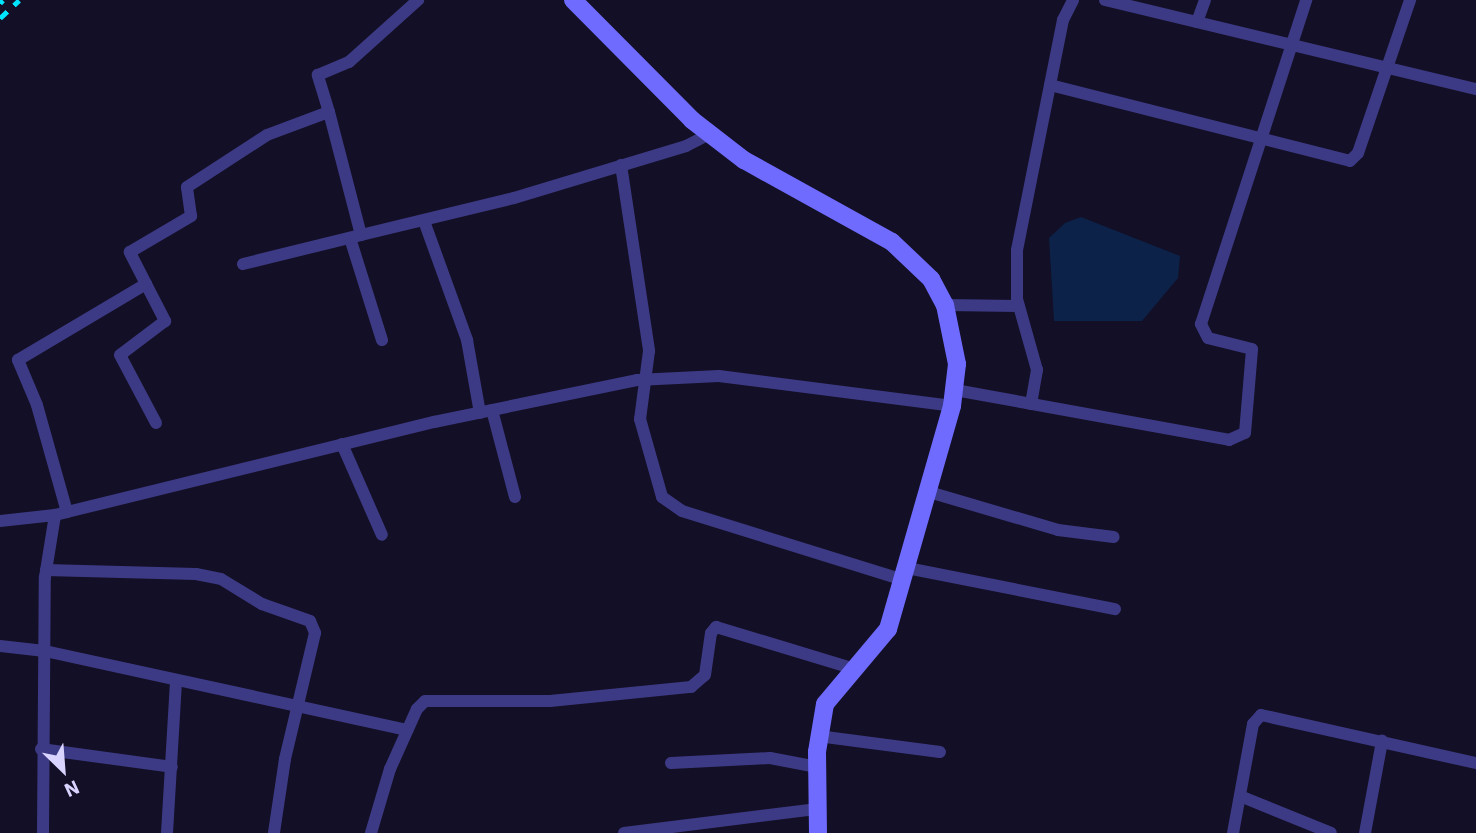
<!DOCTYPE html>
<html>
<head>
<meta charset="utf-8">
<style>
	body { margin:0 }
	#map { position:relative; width:1476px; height:833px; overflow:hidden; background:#130f26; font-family:"IBM Plex Sans",sans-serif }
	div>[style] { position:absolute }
	.water>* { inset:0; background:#0c2248 }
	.street>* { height:12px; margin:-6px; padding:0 6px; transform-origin:6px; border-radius:6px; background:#3d3a85 }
	.secondary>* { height:18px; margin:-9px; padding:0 9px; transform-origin:9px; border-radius:9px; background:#6f6bff }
	.rail>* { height:4.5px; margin-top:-2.25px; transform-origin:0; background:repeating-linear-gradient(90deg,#00e5ff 0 10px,transparent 0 19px) }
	span { translate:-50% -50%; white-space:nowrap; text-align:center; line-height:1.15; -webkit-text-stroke:5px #130f26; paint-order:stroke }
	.north { position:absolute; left:28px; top:735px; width:70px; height:70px; -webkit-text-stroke:5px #130f26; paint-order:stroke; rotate:155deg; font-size:19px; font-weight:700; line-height:28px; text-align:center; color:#d9d4ff }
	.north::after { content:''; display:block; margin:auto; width:24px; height:32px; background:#d9d4ff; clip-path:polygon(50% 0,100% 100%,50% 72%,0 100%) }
</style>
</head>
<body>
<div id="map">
	<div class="water">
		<div style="clip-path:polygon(1081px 217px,1180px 256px,1178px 278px,1142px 321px,1054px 321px,1049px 238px,1065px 223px)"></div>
	</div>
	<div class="street">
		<div style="left:1105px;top:0;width:382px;rotate:13.5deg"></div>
		<div style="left:1197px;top:22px;width:23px;rotate:-70deg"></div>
		<div style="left:1050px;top:85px;width:309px;rotate:14.2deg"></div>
		<div style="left:1350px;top:161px;width:11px;rotate:-45deg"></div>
		<div style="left:1358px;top:153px;width:162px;rotate:-71.2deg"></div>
		<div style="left:329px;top:112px;width:127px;rotate:75.4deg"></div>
		<div style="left:361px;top:235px;width:157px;rotate:-13.6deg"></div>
		<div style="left:514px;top:198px;width:180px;rotate:-16.8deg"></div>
		<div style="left:686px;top:146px;width:27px;rotate:-27deg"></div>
		<div style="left:621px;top:165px;width:188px;rotate:81.4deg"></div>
		<div style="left:649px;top:351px;width:69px;rotate:97.5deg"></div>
		<div style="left:640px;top:419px;width:81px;rotate:74.2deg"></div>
		<div style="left:662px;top:497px;width:24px;rotate:35deg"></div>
		<div style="left:682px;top:511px;width:232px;rotate:17.3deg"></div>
		<div style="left:424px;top:221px;width:127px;rotate:70.1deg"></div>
		<div style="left:467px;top:340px;width:74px;rotate:79.9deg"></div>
		<div style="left:350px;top:238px;width:107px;rotate:72.6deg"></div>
		<div style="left:243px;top:264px;width:122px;rotate:-13.8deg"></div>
		<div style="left:146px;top:284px;width:42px;rotate:62.8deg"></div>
		<div style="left:165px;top:321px;width:56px;rotate:142.9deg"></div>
		<div style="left:120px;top:355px;width:77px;rotate:62.1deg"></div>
		<div style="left:945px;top:305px;width:73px;rotate:0.8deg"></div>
		<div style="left:955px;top:390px;width:279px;rotate:10.3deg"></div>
		<div style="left:1229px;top:440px;width:17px;rotate:-24deg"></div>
		<div style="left:1245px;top:433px;width:84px;rotate:-85.2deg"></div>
		<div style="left:1252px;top:349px;width:45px;rotate:-166deg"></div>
		<div style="left:1208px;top:338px;width:16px;rotate:-117deg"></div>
		<div style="left:1201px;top:324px;width:341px;rotate:-72deg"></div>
		<div style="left:1031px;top:404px;width:35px;rotate:-80deg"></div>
		<div style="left:1037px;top:370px;width:74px;rotate:-105.7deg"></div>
		<div style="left:1017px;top:299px;width:49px;rotate:-90deg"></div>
		<div style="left:1017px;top:250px;width:235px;rotate:-78.7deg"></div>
		<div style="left:1063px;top:20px;width:22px;rotate:-63deg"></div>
		<div style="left:492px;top:410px;width:90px;rotate:75.2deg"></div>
		<div style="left:342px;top:444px;width:99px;rotate:66.3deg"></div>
		<div style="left:929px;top:492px;width:134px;rotate:16.4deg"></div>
		<div style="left:1058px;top:530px;width:56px;rotate:7.1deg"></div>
		<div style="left:67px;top:512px;width:378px;rotate:-13.8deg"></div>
		<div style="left:434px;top:422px;width:207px;rotate:-11.7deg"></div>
		<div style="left:637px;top:380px;width:82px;rotate:-2.8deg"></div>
		<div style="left:719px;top:376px;width:235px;rotate:7.3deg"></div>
		<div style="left:0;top:521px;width:55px;rotate:-6.2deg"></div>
		<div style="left:907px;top:568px;width:212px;rotate:11.2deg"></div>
		<div style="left:46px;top:570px;width:150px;rotate:1.5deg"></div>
		<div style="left:196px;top:574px;width:25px;rotate:11deg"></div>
		<div style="left:221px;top:579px;width:48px;rotate:31.4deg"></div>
		<div style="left:262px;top:604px;width:51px;rotate:19.5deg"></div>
		<div style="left:310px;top:621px;width:13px;rotate:67deg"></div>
		<div style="left:315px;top:633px;width:130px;rotate:103.4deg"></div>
		<div style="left:285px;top:759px;width:75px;rotate:98.5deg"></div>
		<div style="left:0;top:646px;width:45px;rotate:6.3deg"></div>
		<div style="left:45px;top:651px;width:371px;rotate:12.3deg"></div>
		<div style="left:818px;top:736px;width:123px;rotate:7.5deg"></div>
		<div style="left:41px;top:749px;width:132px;rotate:7.8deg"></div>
		<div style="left:671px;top:763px;width:99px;rotate:-2.9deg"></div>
		<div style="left:770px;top:758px;width:48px;rotate:10.8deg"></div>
		<div style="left:1240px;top:796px;width:98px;rotate:22.1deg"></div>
		<div style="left:43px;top:833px;width:256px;rotate:-89.6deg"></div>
		<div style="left:45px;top:577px;width:63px;rotate:-80.8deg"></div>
		<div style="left:55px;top:515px;width:12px;rotate:-14deg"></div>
		<div style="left:67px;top:512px;width:111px;rotate:-105.7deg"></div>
		<div style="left:37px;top:405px;width:49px;rotate:-112.9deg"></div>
		<div style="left:18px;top:360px;width:149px;rotate:-30.7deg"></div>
		<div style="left:146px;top:284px;width:36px;rotate:-117deg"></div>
		<div style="left:130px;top:252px;width:71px;rotate:-30.5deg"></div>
		<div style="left:191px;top:216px;width:29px;rotate:-98deg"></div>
		<div style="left:187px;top:187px;width:95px;rotate:-33deg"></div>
		<div style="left:267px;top:135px;width:66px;rotate:-20.4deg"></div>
		<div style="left:329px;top:112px;width:39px;rotate:-107deg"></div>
		<div style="left:318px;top:75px;width:34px;rotate:-23deg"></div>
		<div style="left:349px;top:62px;width:93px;rotate:-41.9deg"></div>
		<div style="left:167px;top:833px;width:153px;rotate:-86.6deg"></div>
		<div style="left:371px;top:833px;width:67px;rotate:-73.5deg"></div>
		<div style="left:390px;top:769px;width:66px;rotate:-65.8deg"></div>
		<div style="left:417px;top:709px;width:11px;rotate:-45deg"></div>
		<div style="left:425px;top:701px;width:125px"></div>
		<div style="left:550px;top:701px;width:142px;rotate:-5.7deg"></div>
		<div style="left:691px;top:687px;width:18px;rotate:-41deg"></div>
		<div style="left:705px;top:675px;width:42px;rotate:-81.9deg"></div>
		<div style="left:711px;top:633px;width:8px;rotate:-50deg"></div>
		<div style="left:716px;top:627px;width:145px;rotate:16.8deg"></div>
		<div style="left:624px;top:833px;width:195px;rotate:-7.1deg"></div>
		<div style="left:1233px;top:833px;width:111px;rotate:-79.6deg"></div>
		<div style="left:1253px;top:724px;width:12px;rotate:-48deg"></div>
		<div style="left:1261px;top:715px;width:220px;rotate:12.6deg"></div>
		<div style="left:1365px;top:833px;width:94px;rotate:-79.5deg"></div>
	</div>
	<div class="secondary">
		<div style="left:573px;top:0;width:169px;rotate:45.2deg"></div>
		<div style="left:692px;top:120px;width:66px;rotate:37.6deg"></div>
		<div style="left:744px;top:160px;width:169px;rotate:29deg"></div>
		<div style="left:892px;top:242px;width:54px;rotate:43.5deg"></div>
		<div style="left:931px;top:279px;width:30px;rotate:62deg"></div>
		<div style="left:945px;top:305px;width:60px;rotate:78.5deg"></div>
		<div style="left:957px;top:364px;width:42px;rotate:96.8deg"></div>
		<div style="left:952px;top:406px;width:232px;rotate:106deg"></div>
		<div style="left:888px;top:629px;width:98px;rotate:130deg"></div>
		<div style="left:825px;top:704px;width:49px;rotate:99.5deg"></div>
		<div style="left:817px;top:752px;width:81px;rotate:89.3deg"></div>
	</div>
	<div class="rail">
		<div style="left:0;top:3px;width:4px;rotate:-45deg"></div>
		<div style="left:0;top:18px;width:26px;rotate:-43deg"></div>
	</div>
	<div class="north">N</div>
</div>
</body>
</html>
